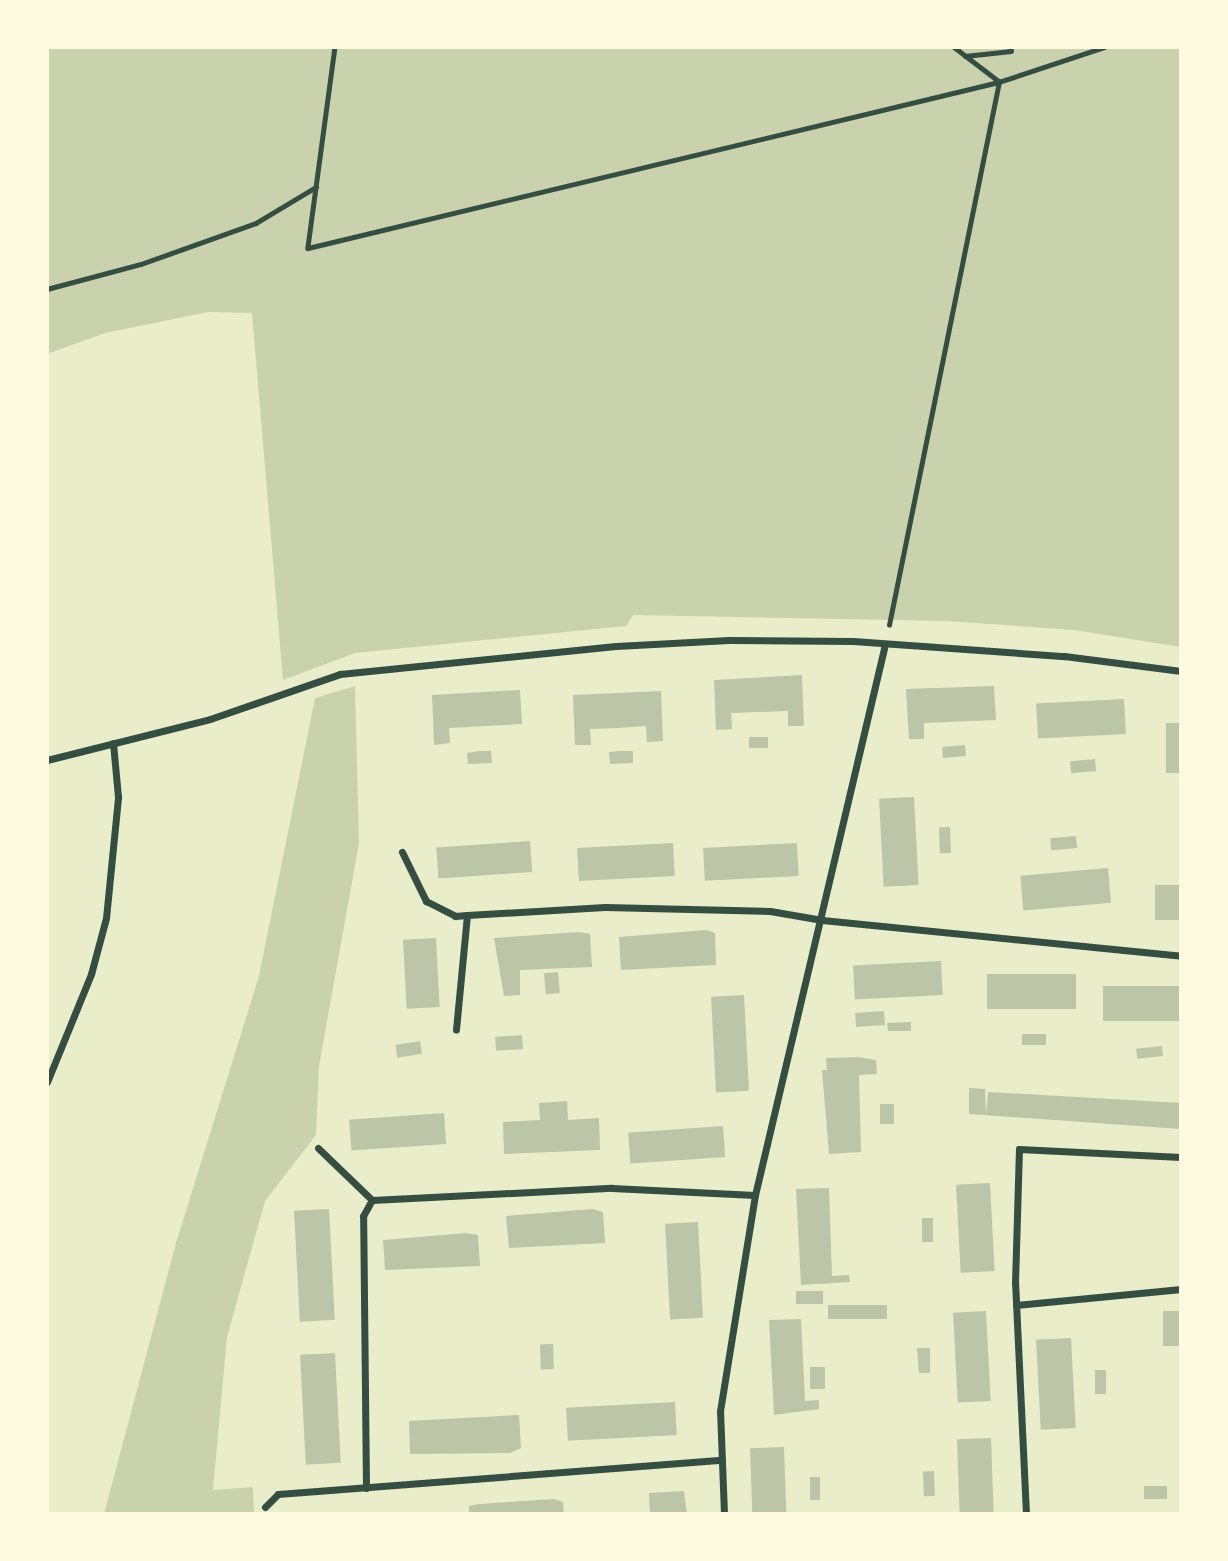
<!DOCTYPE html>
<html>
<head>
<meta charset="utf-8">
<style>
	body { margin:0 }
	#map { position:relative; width:1228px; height:1561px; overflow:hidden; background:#e9edc9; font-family:"Fira Sans Condensed",sans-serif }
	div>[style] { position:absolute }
	.green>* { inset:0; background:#cad2ad }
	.building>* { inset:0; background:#bcc5a7; transform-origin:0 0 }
	.path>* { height:4.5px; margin:-2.25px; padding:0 2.25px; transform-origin:2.25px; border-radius:2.25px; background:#344e41 }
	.minor>* { height:7px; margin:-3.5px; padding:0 3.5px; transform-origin:3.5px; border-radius:3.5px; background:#344e41 }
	span { translate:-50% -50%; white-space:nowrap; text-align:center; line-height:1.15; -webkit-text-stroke:6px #fefae0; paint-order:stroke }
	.frame { position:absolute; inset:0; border:49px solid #fefae0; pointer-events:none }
</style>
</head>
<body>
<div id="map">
	<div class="green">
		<div style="clip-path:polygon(47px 47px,1181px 47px,1181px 647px,1074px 630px,947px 621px,633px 615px,626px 626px,355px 653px,283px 680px,252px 313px,208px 312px,105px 333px,47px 354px)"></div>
		<div style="clip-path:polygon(355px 686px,359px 843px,319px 1066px,316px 1135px,265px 1201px,227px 1337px,213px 1490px,253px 1487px,254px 1514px,104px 1514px,176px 1243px,259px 976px,315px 698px)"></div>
	</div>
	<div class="building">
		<div style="clip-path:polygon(802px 675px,804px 726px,788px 726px,788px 711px,731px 713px,732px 729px,716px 730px,714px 680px)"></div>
		<div style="clip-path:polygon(994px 686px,996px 720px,924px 723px,924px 739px,909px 739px,906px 689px)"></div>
		<div style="clip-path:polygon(520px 690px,522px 724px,449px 728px,450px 743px,434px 745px,432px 695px)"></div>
		<div style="clip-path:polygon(661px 691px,663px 741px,647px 742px,646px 726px,618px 728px,590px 729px,591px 745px,575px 745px,573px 695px)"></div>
		<div style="left:1124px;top:699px;width:35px;height:88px;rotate:87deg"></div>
		<div style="left:1166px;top:723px;width:15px;height:50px"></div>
		<div style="left:749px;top:737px;width:19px;height:11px"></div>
		<div style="left:965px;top:745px;width:11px;height:23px;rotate:85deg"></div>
		<div style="clip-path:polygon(479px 751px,491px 751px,492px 763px,468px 764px,467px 753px)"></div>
		<div style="clip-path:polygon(620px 751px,633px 751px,633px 763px,610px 764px,609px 752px)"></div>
		<div style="left:1095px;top:759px;width:12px;height:25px;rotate:85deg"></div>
		<div style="left:914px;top:797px;width:88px;height:35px;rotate:87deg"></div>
		<div style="left:950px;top:827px;width:26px;height:11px;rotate:88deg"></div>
		<div style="left:1076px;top:836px;width:12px;height:26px;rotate:85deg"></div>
		<div style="left:530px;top:841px;width:31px;height:94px;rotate:86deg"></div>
		<div style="left:673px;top:843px;width:33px;height:96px;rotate:87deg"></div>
		<div style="left:797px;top:843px;width:33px;height:94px;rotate:87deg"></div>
		<div style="left:1108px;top:868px;width:35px;height:88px;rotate:85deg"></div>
		<div style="left:1181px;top:885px;width:35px;height:26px;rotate:90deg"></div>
		<div style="clip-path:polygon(706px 930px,715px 933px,716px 965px,621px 970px,619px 937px)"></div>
		<div style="clip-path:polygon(578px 932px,590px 934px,592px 967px,520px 970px,520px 995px,504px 996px,494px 938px)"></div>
		<div style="left:436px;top:938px;width:69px;height:33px;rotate:87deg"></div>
		<div style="left:941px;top:961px;width:34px;height:88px;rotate:87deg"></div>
		<div style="left:558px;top:972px;width:21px;height:14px;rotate:85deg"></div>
		<div style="left:1076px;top:974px;width:35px;height:89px;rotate:90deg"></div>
		<div style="left:1181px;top:986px;width:35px;height:78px;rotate:90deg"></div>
		<div style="left:744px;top:995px;width:96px;height:33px;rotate:87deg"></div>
		<div style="left:884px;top:1011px;width:14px;height:29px;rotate:86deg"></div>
		<div style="clip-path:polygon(911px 1022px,911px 1031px,888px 1031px,887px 1023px)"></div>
		<div style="left:1046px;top:1034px;width:11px;height:24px;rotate:90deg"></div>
		<div style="left:522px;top:1035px;width:14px;height:27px;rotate:86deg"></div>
		<div style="left:420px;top:1041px;width:13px;height:25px;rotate:81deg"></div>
		<div style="left:1162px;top:1046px;width:10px;height:26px;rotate:84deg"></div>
		<div style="clip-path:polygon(858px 1057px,876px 1060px,877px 1074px,859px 1075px,861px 1152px,829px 1154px,822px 1070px,827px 1070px,826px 1058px)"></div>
		<div style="clip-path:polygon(969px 1088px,985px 1089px,986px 1115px,988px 1092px,1181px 1103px,1181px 1129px,969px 1114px)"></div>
		<div style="clip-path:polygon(567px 1101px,568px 1120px,599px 1118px,600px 1150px,504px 1154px,503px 1122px,540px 1120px,539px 1103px)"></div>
		<div style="left:894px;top:1104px;width:20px;height:14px;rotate:90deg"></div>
		<div style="left:444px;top:1113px;width:31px;height:95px;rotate:86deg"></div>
		<div style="left:723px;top:1126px;width:31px;height:95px;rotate:86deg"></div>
		<div style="left:990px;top:1183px;width:88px;height:34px;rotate:87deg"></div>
		<div style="clip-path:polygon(829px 1188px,832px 1276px,849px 1275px,850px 1282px,801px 1285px,796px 1189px)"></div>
		<div style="left:329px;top:1209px;width:111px;height:35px;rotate:87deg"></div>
		<div style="clip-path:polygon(593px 1209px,603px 1212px,605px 1243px,509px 1248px,506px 1216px)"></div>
		<div style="left:922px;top:1218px;width:11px;height:24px"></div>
		<div style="left:698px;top:1222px;width:96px;height:33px;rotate:87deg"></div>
		<div style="clip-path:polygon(466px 1233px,478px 1235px,480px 1266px,385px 1270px,383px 1240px)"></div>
		<div style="left:823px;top:1291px;width:13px;height:27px;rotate:90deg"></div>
		<div style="left:887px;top:1305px;width:14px;height:59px;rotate:90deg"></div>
		<div style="left:986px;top:1311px;width:90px;height:33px;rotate:87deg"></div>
		<div style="left:1181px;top:1311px;width:35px;height:18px;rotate:90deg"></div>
		<div style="clip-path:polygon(801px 1319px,805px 1401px,819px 1400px,819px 1409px,774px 1415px,769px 1320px)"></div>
		<div style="left:1071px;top:1338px;width:90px;height:35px;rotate:87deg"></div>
		<div style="left:553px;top:1344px;width:25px;height:13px;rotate:88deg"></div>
		<div style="clip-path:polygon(917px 1348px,930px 1348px,930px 1373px,919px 1373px)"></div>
		<div style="left:335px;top:1353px;width:110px;height:35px;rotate:87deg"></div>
		<div style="left:810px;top:1367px;width:15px;height:22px"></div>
		<div style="left:1095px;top:1370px;width:11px;height:24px"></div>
		<div style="left:675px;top:1402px;width:33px;height:109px;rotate:87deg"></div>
		<div style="clip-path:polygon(519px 1415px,521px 1448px,510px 1453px,410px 1454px,409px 1421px)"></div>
		<div style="left:991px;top:1438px;width:76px;height:34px;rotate:88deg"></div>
		<div style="left:784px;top:1447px;width:67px;height:34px;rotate:88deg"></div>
		<div style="left:934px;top:1471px;width:25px;height:11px;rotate:88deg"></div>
		<div style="left:810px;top:1477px;width:10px;height:23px"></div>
		<div style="left:1167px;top:1486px;width:13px;height:23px;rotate:90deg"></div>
		<div style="clip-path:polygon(684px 1491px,687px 1514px,650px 1514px,649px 1493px)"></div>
		<div style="clip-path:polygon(554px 1499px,563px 1502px,564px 1514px,469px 1514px,469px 1506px,479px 1504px)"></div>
	</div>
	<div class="path">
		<div style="left:335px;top:47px;width:203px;rotate:97.7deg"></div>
		<div style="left:308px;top:248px;width:711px;rotate:-13.51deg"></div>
		<div style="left:999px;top:82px;width:111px;rotate:-18.4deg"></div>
		<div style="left:965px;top:56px;width:46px;rotate:-6.2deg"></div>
		<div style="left:1011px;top:51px;width:4px;rotate:-104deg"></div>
		<div style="left:47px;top:289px;width:97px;rotate:-14.9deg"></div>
		<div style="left:141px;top:264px;width:122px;rotate:-19.6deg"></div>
		<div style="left:256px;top:223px;width:70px;rotate:-31deg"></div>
		<div style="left:889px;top:625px;width:554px;rotate:-78.55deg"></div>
		<div style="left:999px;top:82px;width:58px;rotate:-142.7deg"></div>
	</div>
	<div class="minor">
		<div style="left:47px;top:760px;width:168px;rotate:-14.1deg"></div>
		<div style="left:210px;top:719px;width:138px;rotate:-19.1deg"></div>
		<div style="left:340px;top:674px;width:277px;rotate:-5.8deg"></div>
		<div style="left:616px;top:646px;width:113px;rotate:-3deg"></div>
		<div style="left:729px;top:640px;width:124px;rotate:0.5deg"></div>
		<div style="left:853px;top:641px;width:212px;rotate:4.1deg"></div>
		<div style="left:1064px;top:656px;width:118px;rotate:7.3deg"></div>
		<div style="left:402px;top:852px;width:55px;rotate:63.9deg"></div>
		<div style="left:426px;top:901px;width:33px;rotate:27deg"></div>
		<div style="left:455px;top:916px;width:12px;rotate:-5deg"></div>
		<div style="left:467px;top:915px;width:115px;rotate:95.5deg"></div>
		<div style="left:467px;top:915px;width:138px;rotate:-3.3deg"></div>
		<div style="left:605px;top:907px;width:165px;rotate:1.4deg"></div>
		<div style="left:770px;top:911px;width:53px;rotate:9.8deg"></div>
		<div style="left:822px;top:920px;width:361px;rotate:5.7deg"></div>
		<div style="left:47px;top:1082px;width:117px;rotate:-67.8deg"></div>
		<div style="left:91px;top:974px;width:58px;rotate:-75deg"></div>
		<div style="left:106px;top:918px;width:122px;rotate:-84.3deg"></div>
		<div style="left:118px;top:797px;width:54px;rotate:-95.3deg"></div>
		<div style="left:318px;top:1148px;width:75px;rotate:43.9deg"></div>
		<div style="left:372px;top:1200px;width:240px;rotate:-2.9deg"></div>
		<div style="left:612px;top:1188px;width:143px;rotate:2.8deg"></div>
		<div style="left:1016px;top:1305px;width:166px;rotate:-5.5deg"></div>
		<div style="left:366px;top:1488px;width:272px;rotate:-90.6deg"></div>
		<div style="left:363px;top:1216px;width:18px;rotate:-61deg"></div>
		<div style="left:265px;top:1507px;width:18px;rotate:-45deg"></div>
		<div style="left:278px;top:1494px;width:445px;rotate:-4.4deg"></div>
		<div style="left:724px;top:1514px;width:103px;rotate:-92.2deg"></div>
		<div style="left:720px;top:1411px;width:219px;rotate:-80.8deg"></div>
		<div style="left:755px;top:1195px;width:566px;rotate:-76.72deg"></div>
		<div style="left:1026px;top:1514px;width:231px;rotate:-92.7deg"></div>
		<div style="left:1015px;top:1283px;width:134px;rotate:-88.3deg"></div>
		<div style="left:1019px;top:1149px;width:162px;rotate:2.8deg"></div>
	</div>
	<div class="frame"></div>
</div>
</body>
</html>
